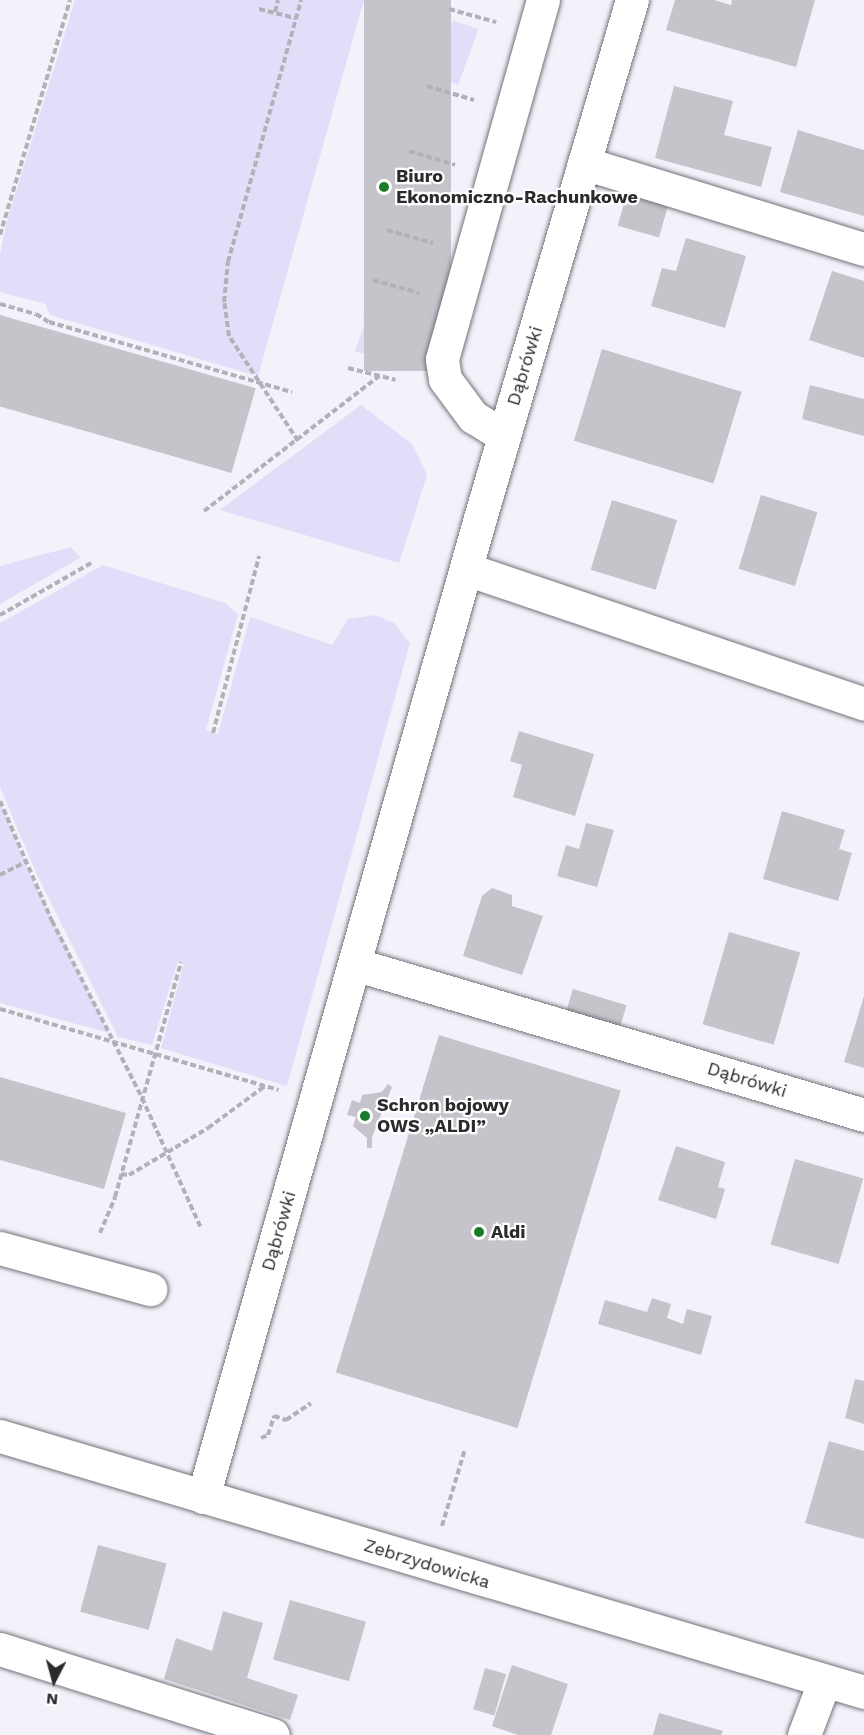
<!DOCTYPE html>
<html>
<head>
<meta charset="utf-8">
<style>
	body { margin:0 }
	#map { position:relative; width:864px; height:1735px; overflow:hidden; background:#f3f1f9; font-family:"Work Sans",sans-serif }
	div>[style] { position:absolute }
	.green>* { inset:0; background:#e3ddf9; transform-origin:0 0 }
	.building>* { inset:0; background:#c5c4cb; transform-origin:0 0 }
	.path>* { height:4px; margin-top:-2px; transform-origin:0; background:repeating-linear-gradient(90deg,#b3b1b7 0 6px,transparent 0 9px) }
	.roads { filter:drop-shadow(0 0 2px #74737a) drop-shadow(0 0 2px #74737a) }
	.minor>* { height:33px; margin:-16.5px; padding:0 16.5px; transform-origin:16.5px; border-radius:16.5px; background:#fff }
	.dots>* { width:16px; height:16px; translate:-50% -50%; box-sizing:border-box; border:3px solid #fff; border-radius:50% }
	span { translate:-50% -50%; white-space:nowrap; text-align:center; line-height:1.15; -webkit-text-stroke:4.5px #fff; paint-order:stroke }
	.poi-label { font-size:18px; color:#2b2a2d; font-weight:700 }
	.left { translate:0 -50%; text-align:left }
	.street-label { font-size:18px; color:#2b2a2d }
	.north { position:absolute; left:24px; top:1651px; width:60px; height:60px; -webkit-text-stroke:4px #fff; paint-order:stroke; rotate:186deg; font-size:16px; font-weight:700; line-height:24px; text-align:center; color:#2b2a2d }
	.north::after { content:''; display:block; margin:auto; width:21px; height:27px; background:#2b2a2d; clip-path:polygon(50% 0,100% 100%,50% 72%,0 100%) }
</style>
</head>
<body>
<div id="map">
	<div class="green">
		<div style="clip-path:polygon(75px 0,364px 0,258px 376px,50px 315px,45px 304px,0 292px,0 254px,7px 221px)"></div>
		<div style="left:453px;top:20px;width:27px;height:59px;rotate:20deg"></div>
		<div style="left:408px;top:161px;width:30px;height:65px;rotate:9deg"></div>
		<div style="clip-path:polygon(376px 289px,396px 295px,399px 301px,385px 353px,380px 358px,355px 351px,366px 320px,362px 318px,369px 307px,365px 305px,368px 297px,379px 301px,380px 293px)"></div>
		<div style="clip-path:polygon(361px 405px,412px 444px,427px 475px,399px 563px,220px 510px)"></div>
		<div style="clip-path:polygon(71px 547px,80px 558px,0 604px,0 566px)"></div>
		<div style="clip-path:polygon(103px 565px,225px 603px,238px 614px,206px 730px,213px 733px,218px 734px,250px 617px,332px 645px,348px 619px,375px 615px,394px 623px,410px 643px,287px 1086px,161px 1048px,184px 963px,178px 961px,152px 1045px,118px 1037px,37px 875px,0 787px,0 623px)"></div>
		<div style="clip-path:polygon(0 801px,30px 874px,109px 1033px,0 1003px)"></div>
	</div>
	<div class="building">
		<div style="left:364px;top:0;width:87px;height:371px"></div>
		<div style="clip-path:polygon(675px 0,714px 0,731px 5px,732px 0,815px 0,796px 67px,666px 30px)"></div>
		<div style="clip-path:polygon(674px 86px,733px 101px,724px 135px,772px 147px,761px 187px,655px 158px)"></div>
		<div style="clip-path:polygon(798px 130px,864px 150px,864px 216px,780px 192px)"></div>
		<div style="left:627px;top:193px;width:43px;height:34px;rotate:16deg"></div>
		<div style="clip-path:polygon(686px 238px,746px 256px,725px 328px,651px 306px,662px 268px,676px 271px)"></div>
		<div style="clip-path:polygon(832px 271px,864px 281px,864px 358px,809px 340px)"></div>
		<div style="left:0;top:315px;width:266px;height:88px;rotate:16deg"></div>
		<div style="left:602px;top:349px;width:146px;height:96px;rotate:17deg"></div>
		<div style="clip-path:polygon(810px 385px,864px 399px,864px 436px,802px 419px)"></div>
		<div style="left:761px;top:495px;width:59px;height:77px;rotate:17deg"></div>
		<div style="left:612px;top:500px;width:68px;height:73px;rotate:17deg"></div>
		<div style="clip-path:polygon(519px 731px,594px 754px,575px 816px,513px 797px,522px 765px,510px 761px)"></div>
		<div style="clip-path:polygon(782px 811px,845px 830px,839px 849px,852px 853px,838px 901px,763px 879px)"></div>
		<div style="clip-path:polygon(586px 823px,614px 830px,597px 887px,557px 876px,566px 845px,579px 849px)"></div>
		<div style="clip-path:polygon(492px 888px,512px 895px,512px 906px,543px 916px,522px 975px,463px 956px,482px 896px)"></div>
		<div style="left:729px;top:932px;width:74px;height:96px;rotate:16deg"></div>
		<div style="left:573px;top:989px;width:56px;height:27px;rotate:17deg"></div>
		<div style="clip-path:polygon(864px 996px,864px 1068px,844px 1062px)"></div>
		<div style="left:439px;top:1035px;width:190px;height:353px;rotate:17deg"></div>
		<div style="clip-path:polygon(0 1077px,126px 1113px,104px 1189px,0 1160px)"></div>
		<div style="clip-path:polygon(388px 1084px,392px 1087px,372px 1137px,372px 1148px,367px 1148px,367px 1138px,353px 1126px,356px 1117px,347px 1115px,352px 1100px,360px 1103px,362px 1095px,382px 1092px)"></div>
		<div style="clip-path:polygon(676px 1146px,725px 1162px,718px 1187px,725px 1189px,716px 1219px,658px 1200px)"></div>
		<div style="left:795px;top:1159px;width:71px;height:89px;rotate:16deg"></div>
		<div style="clip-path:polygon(652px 1298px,671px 1304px,667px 1318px,683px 1324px,687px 1309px,712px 1316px,701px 1355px,598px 1324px,605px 1300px,647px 1312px)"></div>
		<div style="clip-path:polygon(855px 1379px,864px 1381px,864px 1424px,845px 1418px)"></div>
		<div style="clip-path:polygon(829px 1441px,864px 1451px,864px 1539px,805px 1523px)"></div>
		<div style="left:98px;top:1545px;width:71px;height:69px;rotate:15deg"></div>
		<div style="left:290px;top:1600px;width:79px;height:62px;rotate:16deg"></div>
		<div style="clip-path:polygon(223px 1611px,263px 1623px,247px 1678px,298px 1695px,290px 1720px,164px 1679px,176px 1638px,212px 1651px)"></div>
		<div style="clip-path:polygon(512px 1665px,568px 1684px,551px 1735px,518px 1735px,492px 1726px)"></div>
		<div style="left:485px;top:1668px;width:22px;height:43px;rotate:16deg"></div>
		<div style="clip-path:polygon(659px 1713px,723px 1731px,721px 1735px,653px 1735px)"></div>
	</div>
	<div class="path">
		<div style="left:259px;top:9px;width:38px;rotate:14deg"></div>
		<div style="left:449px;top:9px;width:49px;rotate:15.5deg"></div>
		<div style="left:275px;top:12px;width:12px;rotate:-76deg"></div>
		<div style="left:427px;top:86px;width:49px;rotate:16.6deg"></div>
		<div style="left:409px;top:151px;width:48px;rotate:16.9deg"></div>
		<div style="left:387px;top:230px;width:48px;rotate:15.8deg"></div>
		<div style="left:0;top:235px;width:245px;rotate:-73.4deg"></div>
		<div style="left:373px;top:280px;width:48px;rotate:15.8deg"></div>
		<div style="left:0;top:304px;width:37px;rotate:16deg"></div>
		<div style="left:36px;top:314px;width:15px;rotate:32deg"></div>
		<div style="left:49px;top:322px;width:253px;rotate:16.1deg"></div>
		<div style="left:348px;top:368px;width:49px;rotate:14deg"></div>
		<div style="left:298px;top:441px;width:126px;rotate:-123.3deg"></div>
		<div style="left:229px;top:336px;width:34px;rotate:-98deg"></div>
		<div style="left:224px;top:302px;width:40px;rotate:-84.3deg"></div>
		<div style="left:228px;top:262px;width:272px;rotate:-74.4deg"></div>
		<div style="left:204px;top:511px;width:221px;rotate:-37.6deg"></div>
		<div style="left:0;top:615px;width:105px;rotate:-29.7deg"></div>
		<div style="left:213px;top:733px;width:183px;rotate:-75.4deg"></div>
		<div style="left:0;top:801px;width:131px;rotate:66.6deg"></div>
		<div style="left:52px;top:921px;width:199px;rotate:63deg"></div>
		<div style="left:142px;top:1098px;width:143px;rotate:65.6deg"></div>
		<div style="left:0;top:875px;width:28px;rotate:-27deg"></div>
		<div style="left:0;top:1009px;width:290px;rotate:16.2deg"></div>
		<div style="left:121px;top:1174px;width:8px;rotate:7deg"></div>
		<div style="left:129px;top:1175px;width:92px;rotate:-30.7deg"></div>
		<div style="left:208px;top:1128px;width:71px;rotate:-36.4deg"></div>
		<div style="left:100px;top:1233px;width:39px;rotate:-67deg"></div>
		<div style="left:115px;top:1197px;width:244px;rotate:-74.3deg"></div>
		<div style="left:261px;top:1438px;width:8px;rotate:-23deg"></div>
		<div style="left:268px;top:1435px;width:20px;rotate:-72deg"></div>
		<div style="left:274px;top:1416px;width:13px;rotate:18deg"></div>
		<div style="left:286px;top:1420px;width:30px;rotate:-34deg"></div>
		<div style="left:442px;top:1526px;width:80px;rotate:-73.4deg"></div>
	</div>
	<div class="roads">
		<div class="minor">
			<div style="left:584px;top:163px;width:293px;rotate:17.1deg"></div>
			<div style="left:504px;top:436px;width:36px;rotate:-148deg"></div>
			<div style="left:473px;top:417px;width:47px;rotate:-126.4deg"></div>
			<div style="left:445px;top:379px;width:20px;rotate:-99deg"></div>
			<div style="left:442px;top:359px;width:373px;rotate:-74.3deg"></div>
			<div style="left:466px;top:569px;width:420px;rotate:18.7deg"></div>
			<div style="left:354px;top:964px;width:532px;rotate:16.49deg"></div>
			<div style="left:0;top:1248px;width:156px;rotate:15.3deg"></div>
			<div style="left:0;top:1436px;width:901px;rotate:16.5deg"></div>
			<div style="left:203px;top:1497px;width:1017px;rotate:-74.2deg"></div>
			<div style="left:480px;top:518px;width:540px;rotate:-73.65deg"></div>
			<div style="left:0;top:1649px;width:286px;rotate:17.5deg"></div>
			<div style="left:804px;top:1735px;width:57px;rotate:-69.3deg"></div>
		</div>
	</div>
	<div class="dots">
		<div style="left:384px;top:187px;background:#1b792a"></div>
		<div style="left:365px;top:1116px;background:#1b792a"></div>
		<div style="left:479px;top:1232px;background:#1b792a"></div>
	</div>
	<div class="poi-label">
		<span class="left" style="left:396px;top:187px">Biuro<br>Ekonomiczno-Rachunkowe</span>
		<span class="left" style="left:377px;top:1116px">Schron bojowy<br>OWS „ALDI”</span>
		<span class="left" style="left:491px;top:1232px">Aldi</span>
	</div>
	<div class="street-label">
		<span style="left:525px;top:366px;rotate:-73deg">Dąbrówki</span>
		<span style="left:747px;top:1080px;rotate:17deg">Dąbrówki</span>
		<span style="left:279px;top:1231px;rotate:-74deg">Dąbrówki</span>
		<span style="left:427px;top:1564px;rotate:17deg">Zebrzydowicka</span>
	</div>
	<div class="north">N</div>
</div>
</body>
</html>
